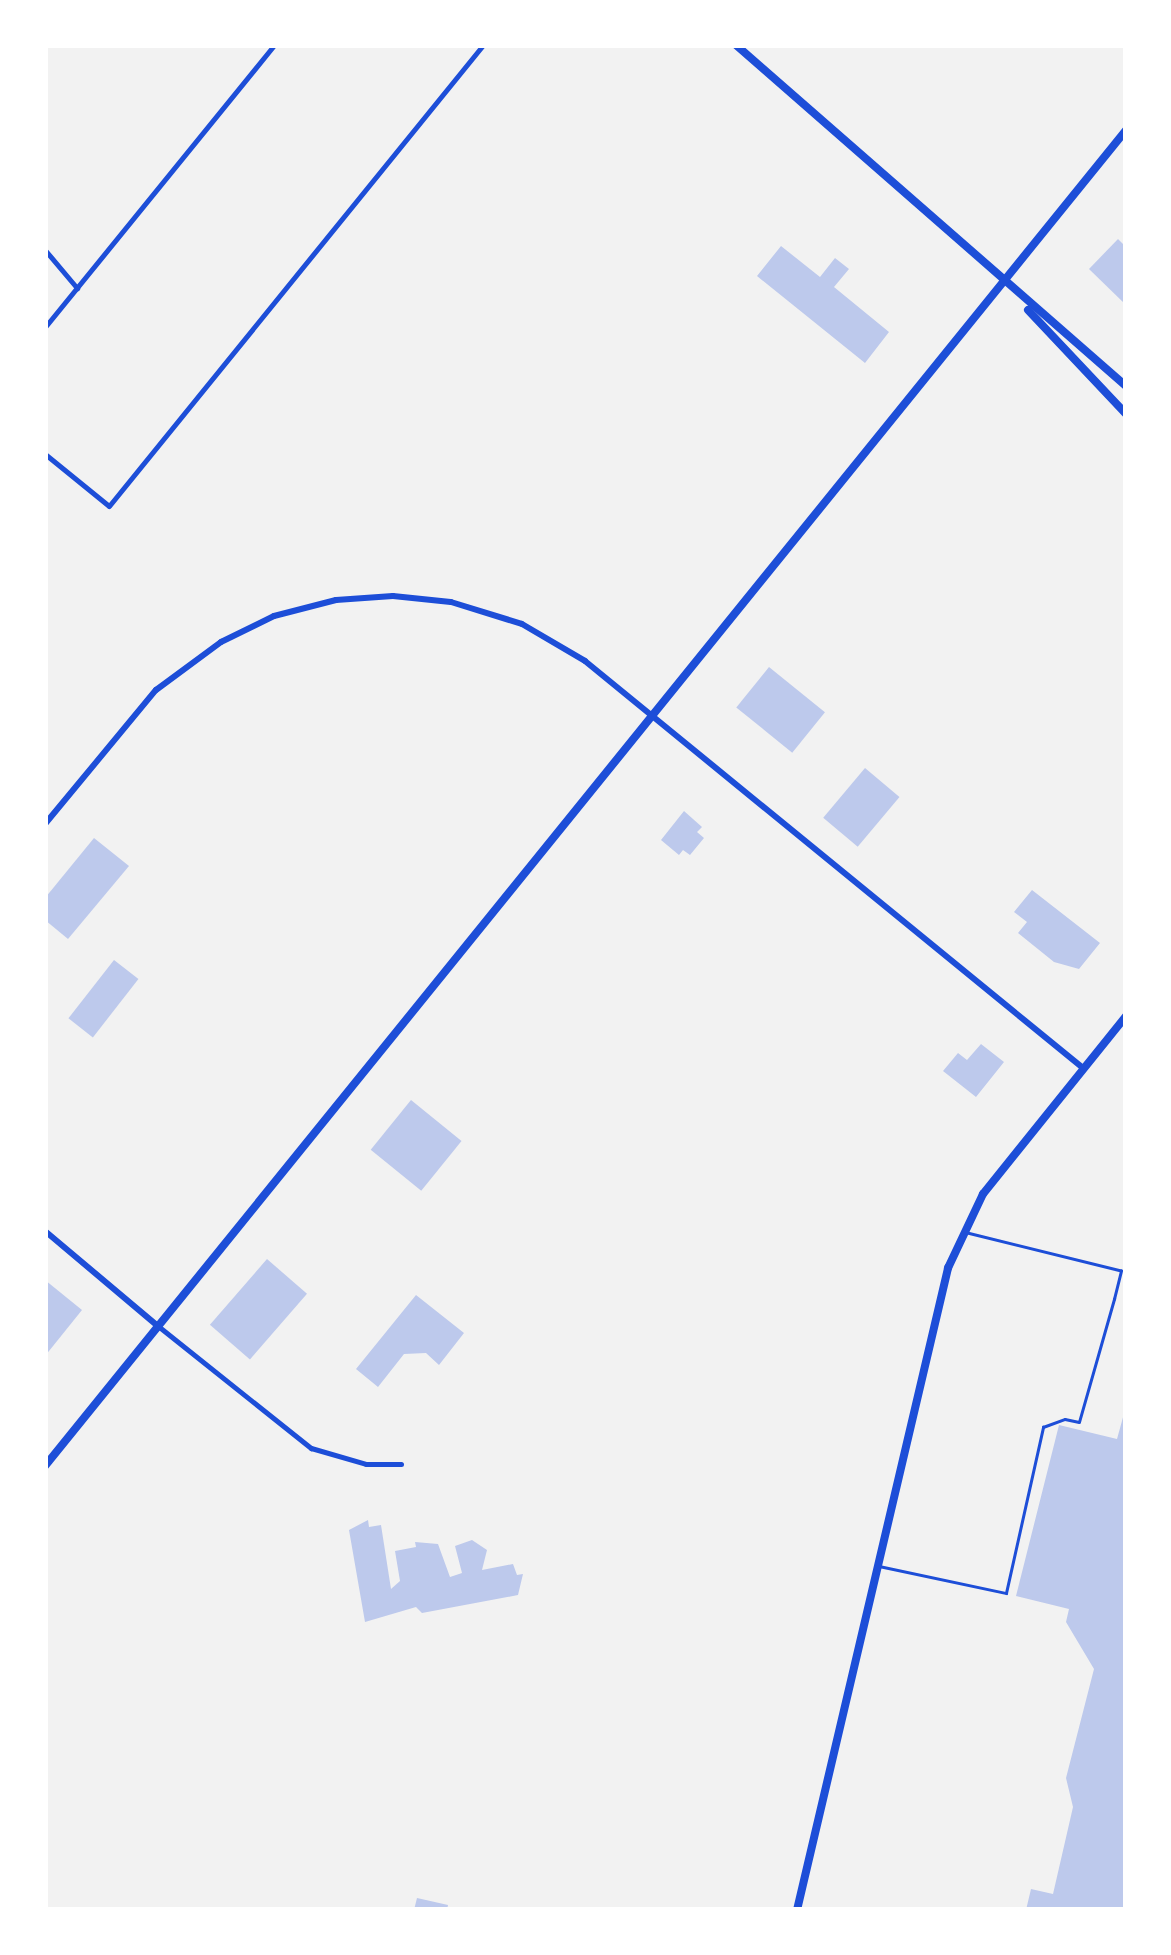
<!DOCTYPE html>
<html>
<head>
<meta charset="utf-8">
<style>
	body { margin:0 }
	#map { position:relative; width:1171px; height:1955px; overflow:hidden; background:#f2f2f2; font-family:"IBM Plex Sans",sans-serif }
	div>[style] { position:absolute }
	.building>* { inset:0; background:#bdc9ec; transform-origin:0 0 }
	.service>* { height:2.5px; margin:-1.25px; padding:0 1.25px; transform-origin:1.25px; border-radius:1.25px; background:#1d4ed8 }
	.minor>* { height:5px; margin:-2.5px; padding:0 2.5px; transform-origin:2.5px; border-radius:2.5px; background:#1d4ed8 }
	.tertiary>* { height:6px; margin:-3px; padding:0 3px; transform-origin:3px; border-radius:3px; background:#1d4ed8 }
	.secondary>* { height:8px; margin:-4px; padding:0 4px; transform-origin:4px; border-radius:4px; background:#1d4ed8 }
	span { translate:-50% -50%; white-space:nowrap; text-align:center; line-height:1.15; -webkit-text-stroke:10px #fff; paint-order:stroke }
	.frame { position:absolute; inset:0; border:48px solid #fff; pointer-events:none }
</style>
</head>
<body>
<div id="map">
	<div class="building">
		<div style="clip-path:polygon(1118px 239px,1126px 247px,1126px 305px,1089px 269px)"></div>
		<div style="clip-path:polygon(781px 246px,820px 277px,835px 258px,849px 269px,834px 287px,889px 332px,865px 363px,757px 276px)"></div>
		<div style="left:769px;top:667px;width:72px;height:52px;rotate:39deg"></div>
		<div style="left:865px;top:768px;width:45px;height:65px;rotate:40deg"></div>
		<div style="clip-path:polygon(684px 811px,702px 827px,697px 832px,704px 838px,690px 855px,683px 850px,679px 855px,661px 840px)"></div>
		<div style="clip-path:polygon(94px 838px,129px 866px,68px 939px,45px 920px,45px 898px)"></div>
		<div style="clip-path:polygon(1032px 890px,1100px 943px,1079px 969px,1054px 962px,1018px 933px,1027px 922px,1014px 912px)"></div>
		<div style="left:114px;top:960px;width:31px;height:74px;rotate:38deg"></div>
		<div style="clip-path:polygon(981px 1044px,1004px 1062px,976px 1097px,943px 1071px,958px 1053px,967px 1060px)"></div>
		<div style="left:411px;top:1100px;width:65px;height:64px;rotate:39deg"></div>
		<div style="left:267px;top:1259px;width:53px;height:87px;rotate:41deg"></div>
		<div style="clip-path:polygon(45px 1280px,82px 1310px,45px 1356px)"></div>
		<div style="clip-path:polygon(416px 1295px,464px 1333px,439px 1365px,426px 1353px,404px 1354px,378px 1387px,356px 1369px)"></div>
		<div style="clip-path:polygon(1125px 1410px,1126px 1910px,1026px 1910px,1031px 1889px,1053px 1894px,1073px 1807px,1066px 1778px,1094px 1669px,1066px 1622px,1069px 1609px,1016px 1596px,1059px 1425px,1117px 1439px)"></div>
		<div style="clip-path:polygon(368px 1520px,369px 1527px,381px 1525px,391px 1589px,400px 1581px,395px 1551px,416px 1547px,415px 1542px,438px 1544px,450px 1577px,462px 1573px,455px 1546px,472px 1540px,487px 1550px,482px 1570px,513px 1564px,517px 1575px,523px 1574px,518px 1595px,422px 1613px,416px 1607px,365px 1622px,349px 1530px)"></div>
		<div style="clip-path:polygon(417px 1898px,448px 1905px,447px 1910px,414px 1910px)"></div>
	</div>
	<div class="service">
		<div style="left:879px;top:1566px;width:130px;rotate:12deg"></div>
		<div style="left:1006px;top:1593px;width:170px;rotate:-77.4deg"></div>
		<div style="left:1043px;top:1427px;width:23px;rotate:-20deg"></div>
		<div style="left:1065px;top:1419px;width:14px;rotate:12deg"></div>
		<div style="left:1079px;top:1422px;width:128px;rotate:-74.1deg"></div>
		<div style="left:1114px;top:1299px;width:29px;rotate:-76deg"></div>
		<div style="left:1121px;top:1271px;width:158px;rotate:-166.1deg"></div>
	</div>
	<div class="minor">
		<div style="left:45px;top:250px;width:50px;rotate:49.9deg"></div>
		<div style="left:45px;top:327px;width:363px;rotate:-50.9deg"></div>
		<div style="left:45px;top:454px;width:82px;rotate:39.1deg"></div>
		<div style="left:109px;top:506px;width:594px;rotate:-50.95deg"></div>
		<div style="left:158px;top:1326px;width:196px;rotate:38.6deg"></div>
		<div style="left:311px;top:1448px;width:57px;rotate:16.2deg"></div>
		<div style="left:366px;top:1464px;width:35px"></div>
	</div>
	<div class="tertiary">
		<div style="left:45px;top:824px;width:174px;rotate:-50.4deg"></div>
		<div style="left:156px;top:690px;width:81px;rotate:-36.4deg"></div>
		<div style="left:221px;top:642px;width:59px;rotate:-26.1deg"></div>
		<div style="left:274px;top:616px;width:64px;rotate:-14.5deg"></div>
		<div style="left:336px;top:600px;width:57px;rotate:-4deg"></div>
		<div style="left:393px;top:596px;width:58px;rotate:5.9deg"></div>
		<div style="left:451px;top:602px;width:74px;rotate:17.2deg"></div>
		<div style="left:522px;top:624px;width:73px;rotate:30.4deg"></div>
		<div style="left:585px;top:661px;width:643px;rotate:39.26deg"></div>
		<div style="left:45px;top:1231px;width:148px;rotate:40.1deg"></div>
	</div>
	<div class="secondary">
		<div style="left:736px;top:45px;width:518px;rotate:41.17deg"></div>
		<div style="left:1028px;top:310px;width:143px;rotate:46.7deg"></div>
		<div style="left:45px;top:1466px;width:1719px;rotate:-51.02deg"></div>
		<div style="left:797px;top:1910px;width:660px;rotate:-76.76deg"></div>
		<div style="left:948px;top:1268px;width:82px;rotate:-64.7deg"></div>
		<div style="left:983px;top:1194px;width:228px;rotate:-51.2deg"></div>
	</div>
	<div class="frame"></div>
</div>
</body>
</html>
